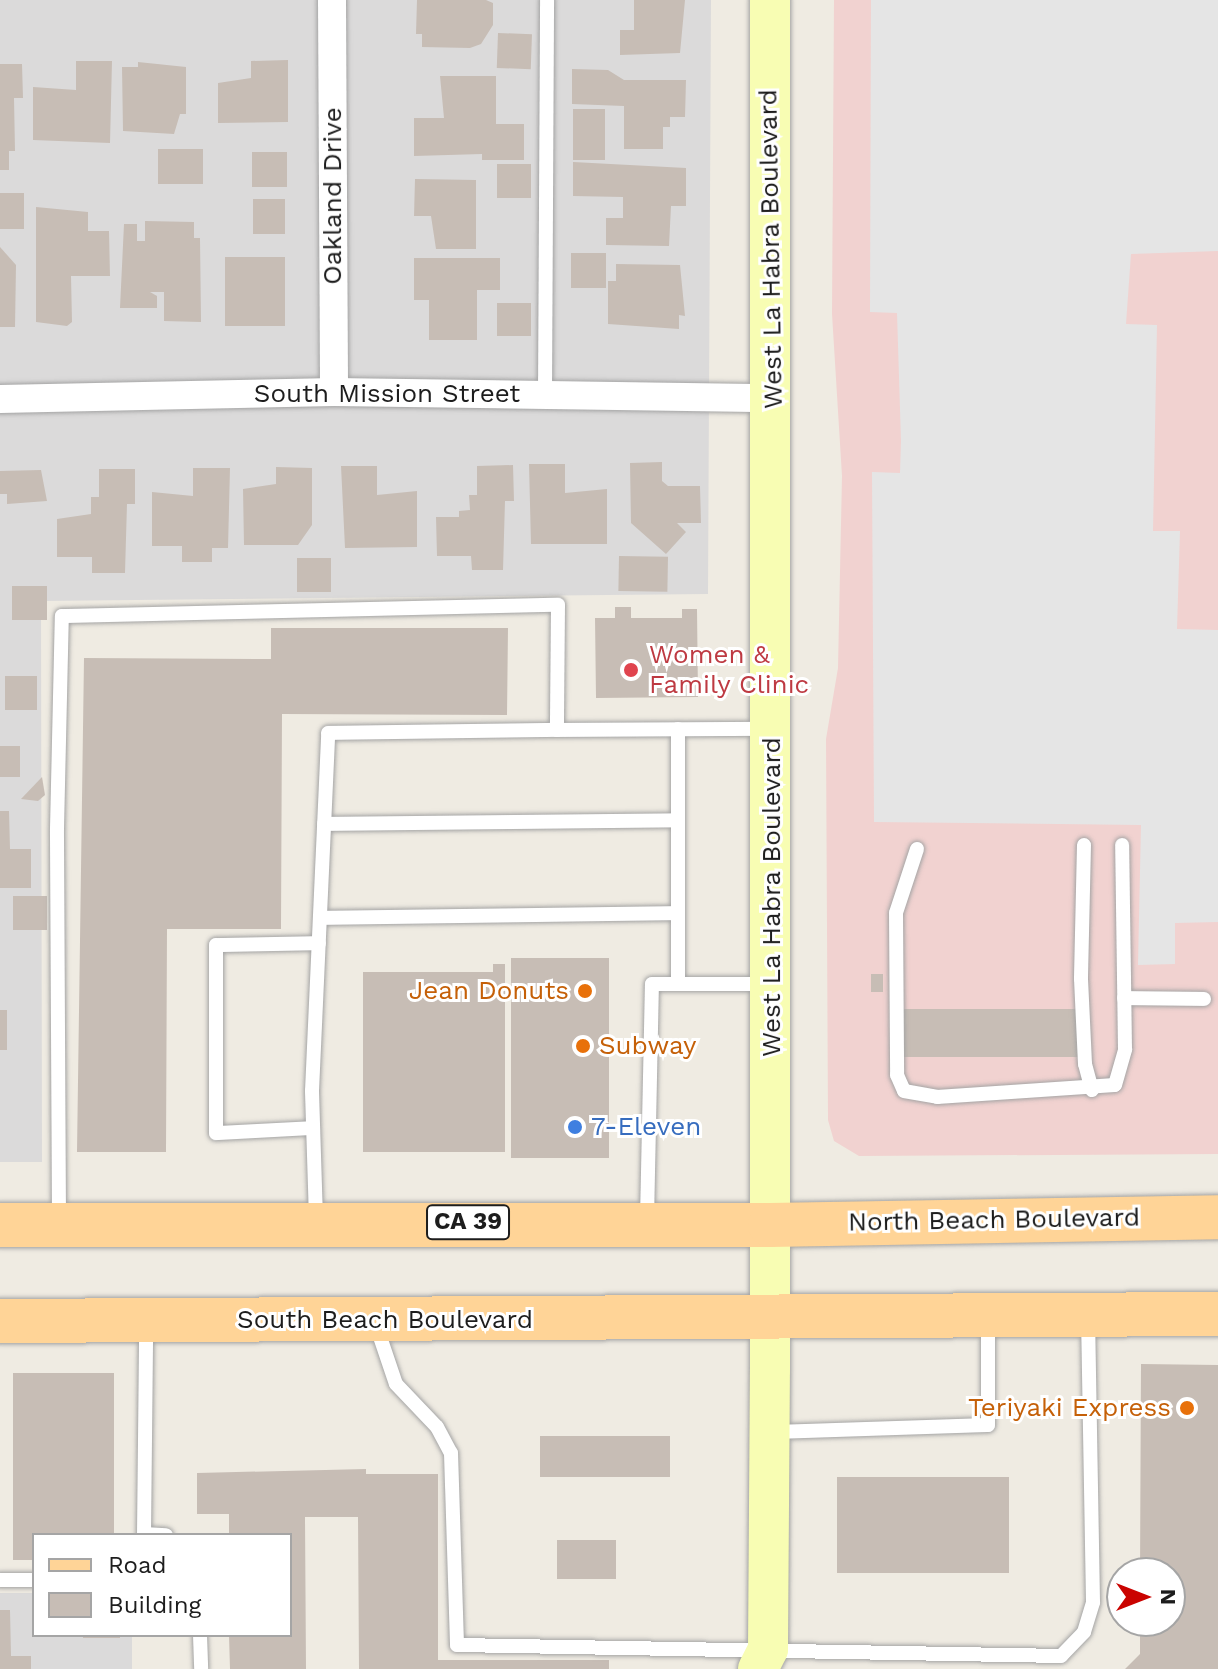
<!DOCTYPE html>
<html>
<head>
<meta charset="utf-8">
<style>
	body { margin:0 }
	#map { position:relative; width:1218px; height:1669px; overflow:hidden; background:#efebe2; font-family:"Work Sans",sans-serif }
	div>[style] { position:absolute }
	.residential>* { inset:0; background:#dbdada }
	.commercial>* { inset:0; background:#f1d2d0 }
	.parking>* { inset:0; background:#e5e5e5 }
	.building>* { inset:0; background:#c7bdb5; transform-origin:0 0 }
	.roads { filter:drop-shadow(0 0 2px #a4a4a4) drop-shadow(0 0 2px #a4a4a4) }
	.lane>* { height:14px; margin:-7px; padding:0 7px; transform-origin:7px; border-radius:7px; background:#fff }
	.street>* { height:28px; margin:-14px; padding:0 14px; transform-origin:14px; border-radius:14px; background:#fff }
	.secondary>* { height:40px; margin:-20px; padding:0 20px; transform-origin:20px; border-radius:20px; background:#f8fdb3 }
	.primary>* { height:44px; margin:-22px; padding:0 22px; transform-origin:22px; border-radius:22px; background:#ffd497 }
	.dots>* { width:22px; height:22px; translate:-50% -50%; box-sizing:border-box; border:4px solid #fff; border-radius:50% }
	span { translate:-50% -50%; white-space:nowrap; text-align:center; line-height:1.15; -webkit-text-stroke:6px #fff; paint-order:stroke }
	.shield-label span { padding:2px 6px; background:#fff; border:2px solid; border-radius:6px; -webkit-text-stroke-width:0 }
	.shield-label { font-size:24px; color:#1d1d1d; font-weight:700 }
	.street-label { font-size:26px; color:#1d1d1d }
	.health-label { font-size:26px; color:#be3a42 }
	.left { translate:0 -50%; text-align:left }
	.food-label { font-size:26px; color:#c56008 }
	.right { translate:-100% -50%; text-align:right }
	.shop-label { font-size:26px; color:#366cbe }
	.legend { position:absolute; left:32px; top:1533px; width:260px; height:104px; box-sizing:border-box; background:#fff; border:2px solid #a5a5a5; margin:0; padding:10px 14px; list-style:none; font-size:24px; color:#1d1d1d }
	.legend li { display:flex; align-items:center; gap:16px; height:40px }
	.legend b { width:40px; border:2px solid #a5a5a5 }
	.north { position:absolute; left:1106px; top:1557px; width:80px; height:80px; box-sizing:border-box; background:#fff; border:2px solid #a5a5a5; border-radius:50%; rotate:90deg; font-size:22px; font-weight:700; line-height:32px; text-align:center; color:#1d1d1d }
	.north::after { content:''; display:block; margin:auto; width:28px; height:36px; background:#ca0300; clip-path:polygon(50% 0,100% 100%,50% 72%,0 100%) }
</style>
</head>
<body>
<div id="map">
	<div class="residential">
		<div style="clip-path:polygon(0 0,711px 0,708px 594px,41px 601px,42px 1162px,0 1162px)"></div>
		<div style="clip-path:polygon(0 1593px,34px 1593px,34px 1635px,132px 1635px,132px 1669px,0 1669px)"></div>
	</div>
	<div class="commercial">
		<div style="clip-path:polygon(834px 0,1218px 0,1218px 1154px,859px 1156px,834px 1141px,828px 1120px,826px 739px,838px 668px,842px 476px,832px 314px)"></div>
	</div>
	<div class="parking">
		<div style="clip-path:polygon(871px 0,1218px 0,1218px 251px,1131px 254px,1126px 324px,1157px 325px,1153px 531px,1180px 531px,1177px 629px,1218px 630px,1218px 922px,1175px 923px,1175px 964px,1138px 965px,1141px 825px,874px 822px,872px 472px,900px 473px,901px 441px,897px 313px,870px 312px)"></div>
	</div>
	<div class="building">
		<div style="clip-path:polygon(417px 0,486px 0,493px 3px,493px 25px,481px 44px,470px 48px,422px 47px,422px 34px,416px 34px)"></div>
		<div style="clip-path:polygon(634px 0,685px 0,680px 53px,620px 55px,620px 30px,634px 30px)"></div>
		<div style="left:498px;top:33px;width:34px;height:35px;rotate:2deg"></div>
		<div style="clip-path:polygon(288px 60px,288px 122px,218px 123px,218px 83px,251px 78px,251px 61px)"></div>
		<div style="clip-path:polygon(76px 61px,112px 61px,110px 143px,33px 140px,33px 87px,76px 90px)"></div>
		<div style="clip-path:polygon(138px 62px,186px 67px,186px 114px,180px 114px,174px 134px,123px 131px,122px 67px,138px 67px)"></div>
		<div style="clip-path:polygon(0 64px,22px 64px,23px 98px,14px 98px,15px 151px,9px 151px,9px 170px,0 170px)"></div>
		<div style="clip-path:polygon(572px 69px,608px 70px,624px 80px,686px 80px,685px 117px,670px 117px,670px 127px,663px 127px,663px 149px,624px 149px,624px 106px,572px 104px)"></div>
		<div style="clip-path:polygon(440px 76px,496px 76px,496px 124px,524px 124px,524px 160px,482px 160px,482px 154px,414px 156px,414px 118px,444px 118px)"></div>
		<div style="left:573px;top:109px;width:32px;height:51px"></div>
		<div style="left:158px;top:149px;width:45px;height:35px"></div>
		<div style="left:252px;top:152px;width:35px;height:35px"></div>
		<div style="clip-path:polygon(573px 162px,686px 168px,686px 206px,671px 206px,669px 246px,606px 245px,606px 218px,623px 218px,623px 197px,573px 196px)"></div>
		<div style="left:531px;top:164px;width:34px;height:34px;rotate:90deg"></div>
		<div style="clip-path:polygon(415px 179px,476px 180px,476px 249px,436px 249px,431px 216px,414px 216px)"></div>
		<div style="left:24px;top:193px;width:36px;height:24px;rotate:90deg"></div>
		<div style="left:253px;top:199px;width:32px;height:35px"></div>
		<div style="clip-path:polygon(36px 207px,88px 212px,88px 231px,109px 231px,110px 276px,71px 276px,72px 322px,67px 326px,36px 322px)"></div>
		<div style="clip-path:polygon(145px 221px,194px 222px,194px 238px,200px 238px,201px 322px,164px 321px,164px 292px,150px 292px,157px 296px,157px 308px,120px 308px,124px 224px,137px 224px,137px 241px,145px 241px)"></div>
		<div style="clip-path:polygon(0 247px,16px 265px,15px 327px,0 327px)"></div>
		<div style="left:571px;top:253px;width:35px;height:35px"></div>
		<div style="left:285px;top:257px;width:69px;height:60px;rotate:90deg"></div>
		<div style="clip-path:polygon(414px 258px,500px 258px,500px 290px,477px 290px,477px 340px,429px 340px,429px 300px,414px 300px)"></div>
		<div style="clip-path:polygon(616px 264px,680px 265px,685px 316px,679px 315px,679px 329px,608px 324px,608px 281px,616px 281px)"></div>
		<div style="left:497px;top:303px;width:34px;height:33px"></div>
		<div style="clip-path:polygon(662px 462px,662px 481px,668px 486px,700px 486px,701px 523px,677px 523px,686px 532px,666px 554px,631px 523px,630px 463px)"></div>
		<div style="clip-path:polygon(529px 464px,565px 464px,565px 493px,607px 489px,607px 544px,531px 544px)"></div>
		<div style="clip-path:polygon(513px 465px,514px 501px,505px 501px,503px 570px,472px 570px,471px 556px,437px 556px,436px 517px,459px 517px,459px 511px,470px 510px,469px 495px,477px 495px,477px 466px)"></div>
		<div style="clip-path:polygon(341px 466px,377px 466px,377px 495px,417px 491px,417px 547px,345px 548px)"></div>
		<div style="clip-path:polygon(276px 467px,312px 468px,312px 525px,298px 545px,244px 545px,243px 489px,276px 484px)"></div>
		<div style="clip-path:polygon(193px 468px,230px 468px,228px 548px,212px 548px,212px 562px,182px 562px,182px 546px,152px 546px,152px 492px,193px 496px)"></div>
		<div style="clip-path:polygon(99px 469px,135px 469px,135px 504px,127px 504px,125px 573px,92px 573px,92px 557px,57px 557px,57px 519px,91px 514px,91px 497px,99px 497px)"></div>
		<div style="clip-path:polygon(41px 470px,47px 501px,7px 504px,7px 494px,0 494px,0 471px)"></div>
		<div style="left:619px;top:556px;width:49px;height:35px;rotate:1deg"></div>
		<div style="left:297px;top:558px;width:34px;height:34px"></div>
		<div style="left:12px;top:586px;width:35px;height:34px"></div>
		<div style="clip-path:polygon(615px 607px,631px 607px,631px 618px,682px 618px,682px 609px,697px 609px,698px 697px,596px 698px,595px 618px,615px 618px)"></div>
		<div style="clip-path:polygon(271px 628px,508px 628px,507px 715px,282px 714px,281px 929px,167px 929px,166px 1152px,77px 1152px,84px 658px,271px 659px)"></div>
		<div style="left:5px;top:676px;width:32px;height:34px"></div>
		<div style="left:0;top:746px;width:20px;height:31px"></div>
		<div style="clip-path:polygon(42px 777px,45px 795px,38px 801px,21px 799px)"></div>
		<div style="clip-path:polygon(0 811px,9px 811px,10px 849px,31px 849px,31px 888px,0 888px)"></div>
		<div style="left:13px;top:896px;width:34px;height:34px"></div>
		<div style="left:511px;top:958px;width:98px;height:200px"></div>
		<div style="clip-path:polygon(493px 964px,505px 964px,505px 1152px,363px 1152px,363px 972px,493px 972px)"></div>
		<div style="left:871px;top:974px;width:12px;height:18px"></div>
		<div style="left:903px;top:1009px;width:180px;height:48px"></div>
		<div style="left:0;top:1010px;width:7px;height:40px"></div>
		<div style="clip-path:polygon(1141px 1364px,1218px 1365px,1218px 1669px,1125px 1669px,1140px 1654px,1140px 1621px,1170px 1621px,1170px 1573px,1140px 1573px)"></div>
		<div style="clip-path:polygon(13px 1373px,114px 1373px,114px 1535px,34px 1535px,34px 1560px,13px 1560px)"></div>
		<div style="left:540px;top:1436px;width:130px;height:41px"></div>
		<div style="clip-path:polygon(366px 1469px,366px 1474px,438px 1474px,438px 1660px,609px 1660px,609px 1669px,359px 1669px,358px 1517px,305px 1517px,306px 1669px,230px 1669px,229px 1635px,290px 1635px,290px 1535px,229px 1535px,229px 1514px,197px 1514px,197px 1473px)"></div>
		<div style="left:837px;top:1477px;width:172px;height:96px"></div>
		<div style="left:557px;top:1540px;width:59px;height:39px"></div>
		<div style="clip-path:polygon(0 1610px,10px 1610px,11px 1656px,31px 1656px,31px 1669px,0 1669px)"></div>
		<div style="left:83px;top:1635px;width:37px;height:3px"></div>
	</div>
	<div class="roads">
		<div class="lane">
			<div style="left:545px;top:395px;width:395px;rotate:-89.7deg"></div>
			<div style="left:678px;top:729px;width:255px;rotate:90deg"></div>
			<div style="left:324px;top:824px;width:354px;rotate:-0.6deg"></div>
			<div style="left:1084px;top:845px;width:134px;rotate:91.3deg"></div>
			<div style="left:1081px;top:979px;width:85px;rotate:87.3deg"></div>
			<div style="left:1085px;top:1064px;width:27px;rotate:75deg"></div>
			<div style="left:917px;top:849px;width:67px;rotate:108.2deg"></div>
			<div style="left:896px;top:913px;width:162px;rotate:89.6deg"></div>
			<div style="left:897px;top:1075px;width:17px;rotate:66deg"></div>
			<div style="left:904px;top:1091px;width:34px;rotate:10deg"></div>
			<div style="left:937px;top:1097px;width:178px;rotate:-3.9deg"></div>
			<div style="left:1115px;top:1085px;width:37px;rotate:-74deg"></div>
			<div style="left:1125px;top:1049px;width:204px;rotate:-90.8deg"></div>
			<div style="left:320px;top:918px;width:358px;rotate:-0.8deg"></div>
			<div style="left:1124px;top:998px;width:80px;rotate:0.7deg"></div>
			<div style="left:313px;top:1128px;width:97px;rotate:177deg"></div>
			<div style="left:216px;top:1133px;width:188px;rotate:-90deg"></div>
			<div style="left:216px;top:945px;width:103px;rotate:-1.1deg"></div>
			<div style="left:316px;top:1219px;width:128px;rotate:-91.8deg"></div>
			<div style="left:312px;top:1091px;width:358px;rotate:-87.4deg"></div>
			<div style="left:328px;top:733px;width:229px;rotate:-0.8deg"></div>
			<div style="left:59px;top:1220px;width:391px;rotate:-90.3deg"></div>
			<div style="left:57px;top:829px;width:213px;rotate:-88.7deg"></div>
			<div style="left:62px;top:616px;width:496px;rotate:-1.3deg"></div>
			<div style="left:558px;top:605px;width:125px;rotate:90.5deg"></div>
			<div style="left:557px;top:730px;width:211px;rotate:-0.3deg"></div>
			<div style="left:647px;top:1220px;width:236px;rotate:-88.8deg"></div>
			<div style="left:652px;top:984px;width:115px"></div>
			<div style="left:376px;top:1325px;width:62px;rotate:71.3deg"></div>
			<div style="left:396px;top:1384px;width:59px;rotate:46.4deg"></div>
			<div style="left:437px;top:1427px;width:30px;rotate:62deg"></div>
			<div style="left:451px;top:1453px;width:192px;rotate:88.2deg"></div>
			<div style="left:457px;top:1645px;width:604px;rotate:1.04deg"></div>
			<div style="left:1061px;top:1656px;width:33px;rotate:-46deg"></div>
			<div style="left:1084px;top:1632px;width:31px;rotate:-73deg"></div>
			<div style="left:1093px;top:1602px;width:282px;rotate:-91deg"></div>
			<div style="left:774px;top:1432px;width:214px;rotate:-1.9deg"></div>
			<div style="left:988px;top:1425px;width:105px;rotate:-90deg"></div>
			<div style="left:144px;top:1534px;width:22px;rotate:3deg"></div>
			<div style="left:144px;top:1535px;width:208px;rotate:-89.4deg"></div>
			<div style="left:0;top:1580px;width:34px"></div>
			<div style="left:200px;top:1635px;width:34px;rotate:88deg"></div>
		</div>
		<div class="street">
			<div style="left:332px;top:0;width:392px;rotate:89.7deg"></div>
			<div style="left:0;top:399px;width:334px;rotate:-1.2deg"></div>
			<div style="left:334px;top:392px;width:439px;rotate:0.8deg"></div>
		</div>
		<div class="secondary">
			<div style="left:758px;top:1669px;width:22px;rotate:-63deg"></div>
			<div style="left:768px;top:1649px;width:280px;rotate:-89.6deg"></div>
			<div style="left:770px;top:1369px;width:1369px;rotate:-90deg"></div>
		</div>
		<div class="primary">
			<div style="left:0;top:1225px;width:770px"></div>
			<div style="left:770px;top:1225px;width:448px;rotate:-1deg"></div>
			<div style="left:0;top:1321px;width:1218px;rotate:-0.33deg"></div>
		</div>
	</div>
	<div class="dots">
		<div style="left:631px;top:670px;background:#e0444e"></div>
		<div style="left:585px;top:991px;background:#e8710a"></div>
		<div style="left:583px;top:1046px;background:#e8710a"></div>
		<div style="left:575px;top:1127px;background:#3f7fe0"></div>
		<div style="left:1187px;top:1408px;background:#e8710a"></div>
	</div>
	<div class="shield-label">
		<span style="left:468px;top:1222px">CA 39</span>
	</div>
	<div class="street-label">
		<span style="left:333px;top:196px;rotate:-90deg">Oakland Drive</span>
		<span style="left:771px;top:249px;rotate:-91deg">West La Habra Boulevard</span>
		<span style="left:387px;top:394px">South Mission Street</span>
		<span style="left:772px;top:897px;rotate:-90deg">West La Habra Boulevard</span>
		<span style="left:994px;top:1220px;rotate:-1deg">North Beach Boulevard</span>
		<span style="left:385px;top:1320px">South Beach Boulevard</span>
	</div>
	<div class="health-label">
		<span class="left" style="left:649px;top:670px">Women &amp;<br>Family Clinic</span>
	</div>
	<div class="food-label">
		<span class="right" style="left:569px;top:991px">Jean Donuts</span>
		<span class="left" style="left:599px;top:1046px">Subway</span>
		<span class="right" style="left:1171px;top:1408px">Teriyaki Express</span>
	</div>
	<div class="shop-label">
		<span class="left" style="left:591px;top:1127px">7-Eleven</span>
	</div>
	<ul class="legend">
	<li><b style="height:10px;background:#ffd497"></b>Road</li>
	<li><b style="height:22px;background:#c7bdb5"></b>Building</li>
	</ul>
	<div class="north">N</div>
</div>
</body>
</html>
